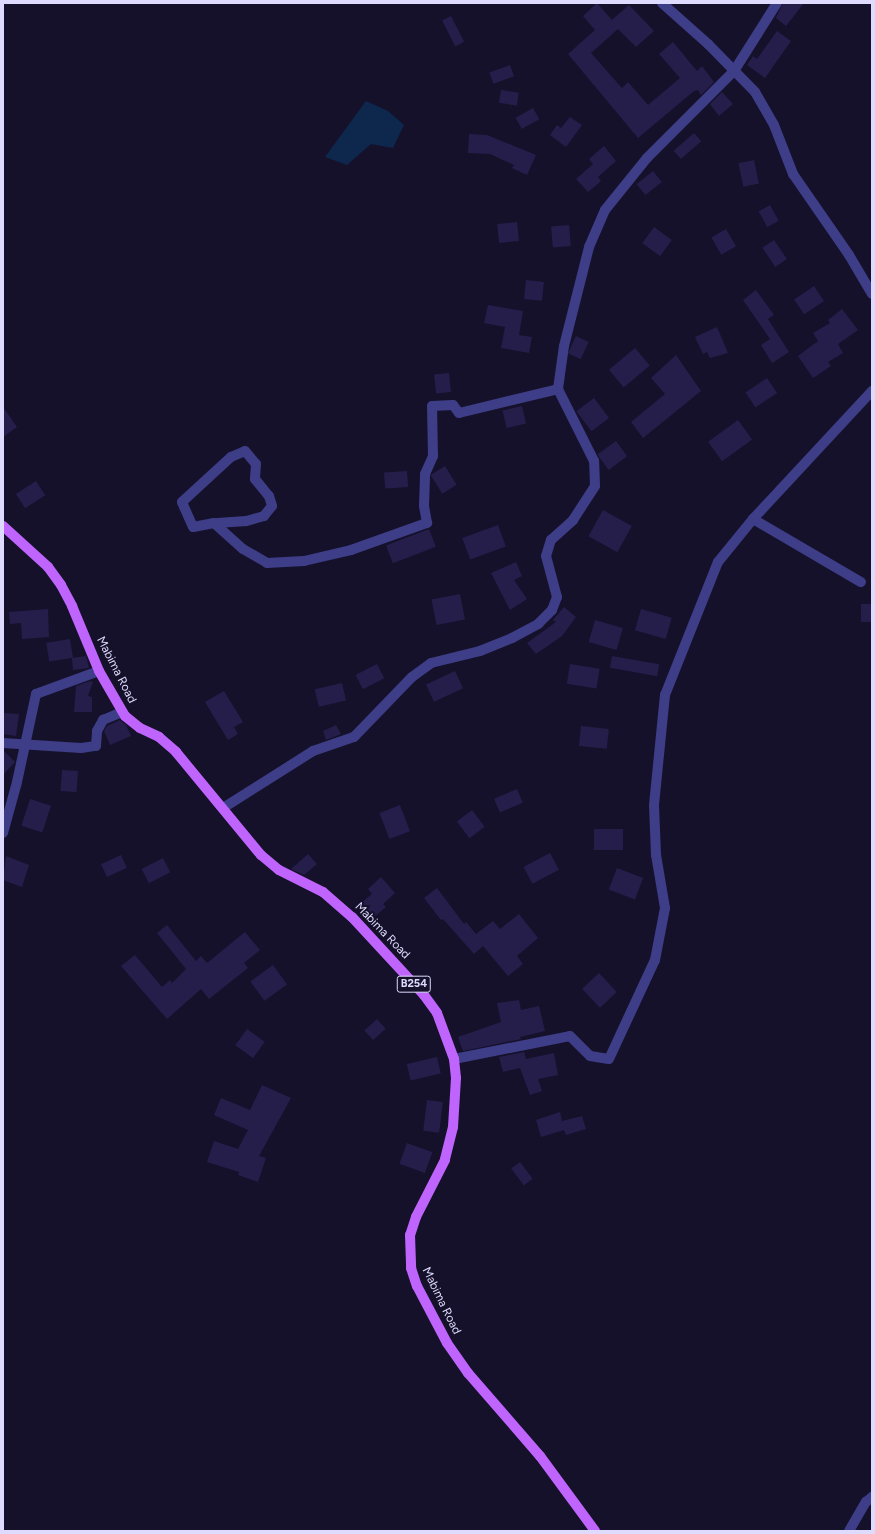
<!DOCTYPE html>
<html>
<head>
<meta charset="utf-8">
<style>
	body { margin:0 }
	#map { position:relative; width:875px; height:1534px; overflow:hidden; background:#15112a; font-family:Figtree,sans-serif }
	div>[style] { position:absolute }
	.water>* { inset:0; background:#0e274d }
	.building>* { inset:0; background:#251e4b; transform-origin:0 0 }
	.street>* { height:10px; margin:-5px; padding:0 5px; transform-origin:5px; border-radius:5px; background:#3e3d88 }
	.primary>* { height:10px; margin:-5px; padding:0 5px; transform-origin:5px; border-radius:5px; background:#bf64fc }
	span { translate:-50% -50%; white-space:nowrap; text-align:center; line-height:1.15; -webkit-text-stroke:4px #15112a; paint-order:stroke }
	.shield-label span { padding:1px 3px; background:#15112a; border:1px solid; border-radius:3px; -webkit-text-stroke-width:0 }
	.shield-label { font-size:11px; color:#dedbfe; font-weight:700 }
	.street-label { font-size:12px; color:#dedbfe }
	.frame { position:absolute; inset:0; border:4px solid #dedbfe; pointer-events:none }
</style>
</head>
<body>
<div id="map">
	<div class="water">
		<div style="clip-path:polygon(366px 101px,388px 111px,404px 125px,393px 148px,371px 144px,347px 165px,325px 157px)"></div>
	</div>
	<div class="building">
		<div style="clip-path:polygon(597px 3px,612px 20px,629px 5px,654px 31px,636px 47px,618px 29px,591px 53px,622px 88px,628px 82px,648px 105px,680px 78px,659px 54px,673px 42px,697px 71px,702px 66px,714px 82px,701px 95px,698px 90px,694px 91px,638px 138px,568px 54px,595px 30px,583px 16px)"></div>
		<div style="clip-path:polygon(783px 3px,804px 3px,786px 26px,776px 18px)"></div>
		<div style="left:451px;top:16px;width:29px;height:10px;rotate:63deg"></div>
		<div style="clip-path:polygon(777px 31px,791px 41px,765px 78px,747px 65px,753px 56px,757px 59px)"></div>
		<div style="left:510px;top:65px;width:12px;height:22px;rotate:70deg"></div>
		<div style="left:501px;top:90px;width:18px;height:13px;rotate:9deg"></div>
		<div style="clip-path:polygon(722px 92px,733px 104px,719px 116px,710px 104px)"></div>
		<div style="left:533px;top:108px;width:13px;height:20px;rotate:61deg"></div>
		<div style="clip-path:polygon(570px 117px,582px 125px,566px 147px,550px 135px,557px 125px,561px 128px)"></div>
		<div style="left:694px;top:133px;width:11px;height:27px;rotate:49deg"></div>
		<div style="clip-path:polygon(469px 134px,487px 135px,536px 155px,527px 175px,512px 168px,514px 165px,490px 154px,468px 153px)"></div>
		<div style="clip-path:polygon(604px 146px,616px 161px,598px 177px,601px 181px,588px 192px,576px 179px,593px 164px,589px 159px)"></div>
		<div style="left:754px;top:160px;width:24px;height:16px;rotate:78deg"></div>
		<div style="left:653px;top:171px;width:14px;height:21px;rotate:51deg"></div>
		<div style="left:770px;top:205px;width:18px;height:13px;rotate:61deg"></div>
		<div style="left:517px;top:222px;width:19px;height:20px;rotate:84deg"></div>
		<div style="left:569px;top:225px;width:21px;height:18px;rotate:85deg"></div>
		<div style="left:654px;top:227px;width:22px;height:20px;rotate:36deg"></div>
		<div style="left:726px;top:229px;width:20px;height:17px;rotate:60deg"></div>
		<div style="left:774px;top:240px;width:23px;height:14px;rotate:56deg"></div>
		<div style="left:526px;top:280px;width:18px;height:19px;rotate:6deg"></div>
		<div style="left:814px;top:286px;width:18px;height:24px;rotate:56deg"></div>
		<div style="clip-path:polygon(756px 290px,774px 315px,768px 319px,789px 352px,772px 363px,761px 345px,770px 339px,743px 300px)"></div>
		<div style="clip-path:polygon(488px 305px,523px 311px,519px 335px,532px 337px,529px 353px,501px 348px,505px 327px,484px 323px)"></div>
		<div style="clip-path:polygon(842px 309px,858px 330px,838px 344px,843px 353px,828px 362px,831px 366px,813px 378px,798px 356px,818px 341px,813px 333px,830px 323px,828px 320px)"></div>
		<div style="clip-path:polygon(717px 327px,728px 353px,710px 358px,707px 352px,703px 354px,695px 337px)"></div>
		<div style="left:576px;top:336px;width:14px;height:19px;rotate:25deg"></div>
		<div style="left:635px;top:348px;width:23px;height:34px;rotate:50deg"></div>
		<div style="clip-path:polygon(676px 355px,701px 391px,643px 438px,631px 422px,665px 394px,651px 378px)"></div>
		<div style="left:449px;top:373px;width:19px;height:15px;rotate:84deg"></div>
		<div style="left:767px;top:378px;width:18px;height:26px;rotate:56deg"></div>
		<div style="left:594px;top:398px;width:25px;height:22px;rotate:53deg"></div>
		<div style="left:522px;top:406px;width:18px;height:20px;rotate:77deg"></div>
		<div style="clip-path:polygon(3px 407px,17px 427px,3px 437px)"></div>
		<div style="left:738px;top:420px;width:24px;height:37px;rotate:54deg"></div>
		<div style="left:616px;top:441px;width:19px;height:23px;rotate:54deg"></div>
		<div style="left:445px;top:466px;width:22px;height:17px;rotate:58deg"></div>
		<div style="left:407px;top:471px;width:16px;height:23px;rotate:86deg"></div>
		<div style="left:36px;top:481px;width:17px;height:24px;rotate:57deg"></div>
		<div style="left:603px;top:510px;width:33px;height:30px;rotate:29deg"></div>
		<div style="left:498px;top:525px;width:23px;height:38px;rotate:70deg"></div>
		<div style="left:429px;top:529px;width:19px;height:46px;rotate:69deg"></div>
		<div style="clip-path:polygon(516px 562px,522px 576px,514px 580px,527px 599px,510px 610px,491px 573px)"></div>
		<div style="left:460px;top:594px;width:26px;height:29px;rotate:79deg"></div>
		<div style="left:872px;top:604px;width:18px;height:11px;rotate:90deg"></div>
		<div style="clip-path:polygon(564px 607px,576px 617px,562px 636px,536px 654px,527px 643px,556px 622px,553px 620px)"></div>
		<div style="clip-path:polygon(48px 609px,49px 637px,22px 639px,21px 623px,10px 624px,9px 612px)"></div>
		<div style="left:641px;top:609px;width:32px;height:22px;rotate:16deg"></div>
		<div style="left:595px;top:620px;width:29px;height:23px;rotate:16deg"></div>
		<div style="left:70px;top:639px;width:19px;height:24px;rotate:81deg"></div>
		<div style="clip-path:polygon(86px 656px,89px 668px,73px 670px,72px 658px)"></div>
		<div style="left:612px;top:656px;width:48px;height:12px;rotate:10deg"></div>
		<div style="left:377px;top:664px;width:16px;height:24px;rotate:63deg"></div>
		<div style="left:570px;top:664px;width:30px;height:20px;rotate:9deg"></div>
		<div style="left:455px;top:671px;width:19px;height:32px;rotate:65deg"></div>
		<div style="clip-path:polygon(90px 681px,93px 682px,88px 696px,92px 697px,92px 712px,74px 712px,76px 686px)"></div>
		<div style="left:342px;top:683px;width:18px;height:28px;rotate:77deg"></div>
		<div style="clip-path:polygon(224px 691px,243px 722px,234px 727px,238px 734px,228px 740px,205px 702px)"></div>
		<div style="clip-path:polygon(3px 713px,19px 714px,16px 736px,3px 734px)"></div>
		<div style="clip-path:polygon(120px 720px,126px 725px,131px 736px,110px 745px,104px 731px,107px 726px)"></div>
		<div style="clip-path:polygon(336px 725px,341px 734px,326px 740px,323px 731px)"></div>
		<div style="left:581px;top:726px;width:28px;height:20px;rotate:6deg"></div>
		<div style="clip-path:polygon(3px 750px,15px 762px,3px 775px)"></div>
		<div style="left:62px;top:770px;width:16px;height:21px;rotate:4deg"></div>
		<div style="left:517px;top:789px;width:15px;height:25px;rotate:67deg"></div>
		<div style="left:30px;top:799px;width:22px;height:28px;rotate:18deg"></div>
		<div style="left:400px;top:805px;width:28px;height:22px;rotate:69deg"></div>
		<div style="left:472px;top:810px;width:21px;height:19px;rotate:53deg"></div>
		<div style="left:623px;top:829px;width:21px;height:29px;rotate:90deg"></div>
		<div style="left:550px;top:853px;width:19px;height:30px;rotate:62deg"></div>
		<div style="clip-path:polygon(308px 854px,317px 864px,304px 875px,291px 869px)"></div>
		<div style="left:121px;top:855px;width:14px;height:22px;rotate:65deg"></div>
		<div style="clip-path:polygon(6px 856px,29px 865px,22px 887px,3px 880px)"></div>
		<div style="left:163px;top:858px;width:16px;height:24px;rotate:63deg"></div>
		<div style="left:617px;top:868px;width:28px;height:23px;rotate:21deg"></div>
		<div style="clip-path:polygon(381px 877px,395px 893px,383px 904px,386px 907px,368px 922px,356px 907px,372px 894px,368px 889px)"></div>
		<div style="clip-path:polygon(437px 888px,464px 924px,466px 922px,476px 934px,493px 921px,500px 929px,519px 914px,538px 938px,517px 956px,523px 964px,508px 976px,483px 946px,474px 954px,443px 919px,441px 920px,424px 898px)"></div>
		<div style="clip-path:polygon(167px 925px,196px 961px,201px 956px,207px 963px,245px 932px,260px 950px,244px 963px,248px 968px,209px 999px,201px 989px,167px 1019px,121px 966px,135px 955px,162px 987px,170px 980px,172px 983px,186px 969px,157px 933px)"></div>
		<div style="left:273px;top:965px;width:24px;height:28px;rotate:54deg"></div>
		<div style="left:599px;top:973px;width:26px;height:23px;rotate:47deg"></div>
		<div style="clip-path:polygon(519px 1000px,521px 1010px,539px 1006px,545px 1031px,520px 1037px,521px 1039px,463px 1051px,458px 1037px,501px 1022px,497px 1003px)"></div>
		<div style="left:377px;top:1019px;width:13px;height:17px;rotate:48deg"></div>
		<div style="left:247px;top:1029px;width:22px;height:20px;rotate:36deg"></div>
		<div style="clip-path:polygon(524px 1052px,526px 1059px,554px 1053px,558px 1075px,538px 1079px,542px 1091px,530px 1095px,520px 1068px,503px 1072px,499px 1057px)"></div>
		<div style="left:437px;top:1057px;width:17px;height:31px;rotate:77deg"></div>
		<div style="clip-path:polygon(262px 1085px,291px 1098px,259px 1156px,266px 1158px,258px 1182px,238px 1175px,239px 1172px,207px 1162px,214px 1141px,238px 1149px,248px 1130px,214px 1115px,221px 1098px,250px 1110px)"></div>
		<div style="left:427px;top:1100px;width:16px;height:31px;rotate:7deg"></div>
		<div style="clip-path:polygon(560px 1112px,562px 1121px,582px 1116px,586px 1129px,566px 1135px,564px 1130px,541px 1137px,536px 1120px)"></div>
		<div style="left:407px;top:1143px;width:27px;height:22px;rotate:20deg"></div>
		<div style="left:520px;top:1162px;width:21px;height:11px;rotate:53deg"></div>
	</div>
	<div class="street">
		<div style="left:662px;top:3px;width:62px;rotate:41.7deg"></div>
		<div style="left:708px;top:44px;width:67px;rotate:45.6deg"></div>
		<div style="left:755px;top:92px;width:38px;rotate:60deg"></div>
		<div style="left:774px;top:125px;width:53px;rotate:68.8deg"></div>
		<div style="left:793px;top:174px;width:98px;rotate:55.3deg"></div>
		<div style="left:849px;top:255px;width:45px;rotate:59.5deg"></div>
		<div style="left:753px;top:519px;width:125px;rotate:30.3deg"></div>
		<div style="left:214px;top:523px;width:21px;rotate:169deg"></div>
		<div style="left:193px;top:527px;width:27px;rotate:-114deg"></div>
		<div style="left:182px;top:502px;width:67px;rotate:-42.6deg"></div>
		<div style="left:231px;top:457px;width:15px;rotate:-23deg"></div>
		<div style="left:245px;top:451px;width:17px;rotate:50deg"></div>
		<div style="left:256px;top:464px;width:15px;rotate:94deg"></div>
		<div style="left:255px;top:479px;width:22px;rotate:51deg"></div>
		<div style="left:269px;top:496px;width:10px;rotate:73deg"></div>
		<div style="left:272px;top:506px;width:13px;rotate:129deg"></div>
		<div style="left:264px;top:516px;width:19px;rotate:164deg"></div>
		<div style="left:246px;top:521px;width:32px;rotate:176deg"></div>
		<div style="left:214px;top:523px;width:39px;rotate:42deg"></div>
		<div style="left:243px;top:549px;width:28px;rotate:30deg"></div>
		<div style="left:267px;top:563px;width:37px;rotate:-3deg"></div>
		<div style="left:304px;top:561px;width:48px;rotate:-13.2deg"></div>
		<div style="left:351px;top:550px;width:81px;rotate:-19.6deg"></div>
		<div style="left:427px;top:523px;width:17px;rotate:-100deg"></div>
		<div style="left:424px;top:506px;width:32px;rotate:-88deg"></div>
		<div style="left:425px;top:474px;width:20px;rotate:-66deg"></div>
		<div style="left:433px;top:456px;width:50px;rotate:-91.1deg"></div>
		<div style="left:432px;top:406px;width:21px;rotate:-3deg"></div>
		<div style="left:453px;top:405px;width:10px;rotate:53deg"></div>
		<div style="left:459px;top:413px;width:102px;rotate:-13.6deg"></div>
		<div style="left:3px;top:743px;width:78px;rotate:3.7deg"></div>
		<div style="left:81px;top:748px;width:15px;rotate:-8deg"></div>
		<div style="left:96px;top:746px;width:15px;rotate:-86deg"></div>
		<div style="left:97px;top:731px;width:13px;rotate:-61deg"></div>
		<div style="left:103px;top:720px;width:21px;rotate:-23deg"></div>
		<div style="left:223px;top:808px;width:107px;rotate:-32.3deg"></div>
		<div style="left:313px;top:751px;width:43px;rotate:-18.9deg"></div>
		<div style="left:354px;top:737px;width:83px;rotate:-46deg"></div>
		<div style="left:412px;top:677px;width:24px;rotate:-36deg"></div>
		<div style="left:431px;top:663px;width:50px;rotate:-13.8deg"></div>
		<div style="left:480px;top:651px;width:35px;rotate:-22deg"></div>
		<div style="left:512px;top:638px;width:30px;rotate:-28deg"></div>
		<div style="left:538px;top:624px;width:20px;rotate:-45deg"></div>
		<div style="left:552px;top:610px;width:14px;rotate:-69deg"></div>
		<div style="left:557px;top:597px;width:42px;rotate:-105deg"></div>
		<div style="left:546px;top:556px;width:17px;rotate:-73deg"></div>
		<div style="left:551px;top:540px;width:30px;rotate:-42deg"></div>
		<div style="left:573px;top:520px;width:40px;rotate:-57.1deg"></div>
		<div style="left:595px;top:486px;width:25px;rotate:-92deg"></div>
		<div style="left:594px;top:461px;width:80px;rotate:-116.6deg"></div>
		<div style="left:558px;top:389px;width:43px;rotate:-82.1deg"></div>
		<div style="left:564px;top:346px;width:102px;rotate:-75.8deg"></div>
		<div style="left:589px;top:247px;width:40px;rotate:-66.6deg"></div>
		<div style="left:605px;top:210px;width:67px;rotate:-51.1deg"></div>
		<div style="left:647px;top:158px;width:123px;rotate:-45deg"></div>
		<div style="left:734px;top:71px;width:80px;rotate:-57.7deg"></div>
		<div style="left:3px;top:833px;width:53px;rotate:-74.6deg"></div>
		<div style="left:17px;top:782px;width:90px;rotate:-77.8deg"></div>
		<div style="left:36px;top:694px;width:67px;rotate:-20.1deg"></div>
		<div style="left:454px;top:1059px;width:118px;rotate:-11.2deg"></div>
		<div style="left:570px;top:1036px;width:28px;rotate:45deg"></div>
		<div style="left:590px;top:1056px;width:19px;rotate:9deg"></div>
		<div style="left:609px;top:1059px;width:109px;rotate:-65.1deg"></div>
		<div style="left:655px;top:960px;width:53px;rotate:-79.1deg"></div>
		<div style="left:665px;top:908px;width:54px;rotate:-99.6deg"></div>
		<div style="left:656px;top:855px;width:50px;rotate:-92.3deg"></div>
		<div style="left:654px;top:805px;width:111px;rotate:-84.3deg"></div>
		<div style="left:665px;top:695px;width:143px;rotate:-68.3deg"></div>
		<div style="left:718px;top:562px;width:55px;rotate:-50.9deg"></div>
		<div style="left:753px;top:519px;width:175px;rotate:-47.1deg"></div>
		<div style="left:849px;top:1531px;width:34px;rotate:-60deg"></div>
		<div style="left:866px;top:1502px;width:8px;rotate:-40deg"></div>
	</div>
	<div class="primary">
		<div style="left:3px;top:526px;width:61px;rotate:42.3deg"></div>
		<div style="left:48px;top:567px;width:22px;rotate:54deg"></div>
		<div style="left:61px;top:585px;width:24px;rotate:62deg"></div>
		<div style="left:72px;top:606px;width:70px;rotate:67.4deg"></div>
		<div style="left:99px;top:671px;width:52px;rotate:60deg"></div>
		<div style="left:125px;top:716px;width:19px;rotate:39deg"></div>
		<div style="left:140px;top:728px;width:21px;rotate:25deg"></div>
		<div style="left:159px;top:737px;width:23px;rotate:41deg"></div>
		<div style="left:176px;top:752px;width:134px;rotate:50.5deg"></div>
		<div style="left:261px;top:855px;width:23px;rotate:40deg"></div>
		<div style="left:279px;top:870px;width:49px;rotate:26.6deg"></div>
		<div style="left:323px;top:892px;width:38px;rotate:41deg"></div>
		<div style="left:352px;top:917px;width:106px;rotate:47.3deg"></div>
		<div style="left:424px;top:995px;width:22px;rotate:54deg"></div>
		<div style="left:437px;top:1013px;width:49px;rotate:69.7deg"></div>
		<div style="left:454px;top:1059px;width:19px;rotate:84deg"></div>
		<div style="left:456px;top:1078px;width:49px;rotate:93.5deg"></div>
		<div style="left:453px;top:1127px;width:34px;rotate:104deg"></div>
		<div style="left:445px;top:1160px;width:64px;rotate:117deg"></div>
		<div style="left:416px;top:1217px;width:19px;rotate:108deg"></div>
		<div style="left:410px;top:1235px;width:33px;rotate:88deg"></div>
		<div style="left:411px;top:1268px;width:19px;rotate:72deg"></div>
		<div style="left:417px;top:1286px;width:64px;rotate:62.2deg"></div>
		<div style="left:447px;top:1343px;width:37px;rotate:55deg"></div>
		<div style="left:468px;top:1373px;width:110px;rotate:49.1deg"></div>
		<div style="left:540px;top:1456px;width:93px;rotate:53.7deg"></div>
	</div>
	<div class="shield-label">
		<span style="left:414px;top:984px">B254</span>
	</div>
	<div class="street-label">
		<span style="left:116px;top:670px;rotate:63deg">Mabima Road</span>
		<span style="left:382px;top:931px;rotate:46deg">Mabima Road</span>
		<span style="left:441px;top:1301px;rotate:64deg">Mabima Road</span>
	</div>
	<div class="frame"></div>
</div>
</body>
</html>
